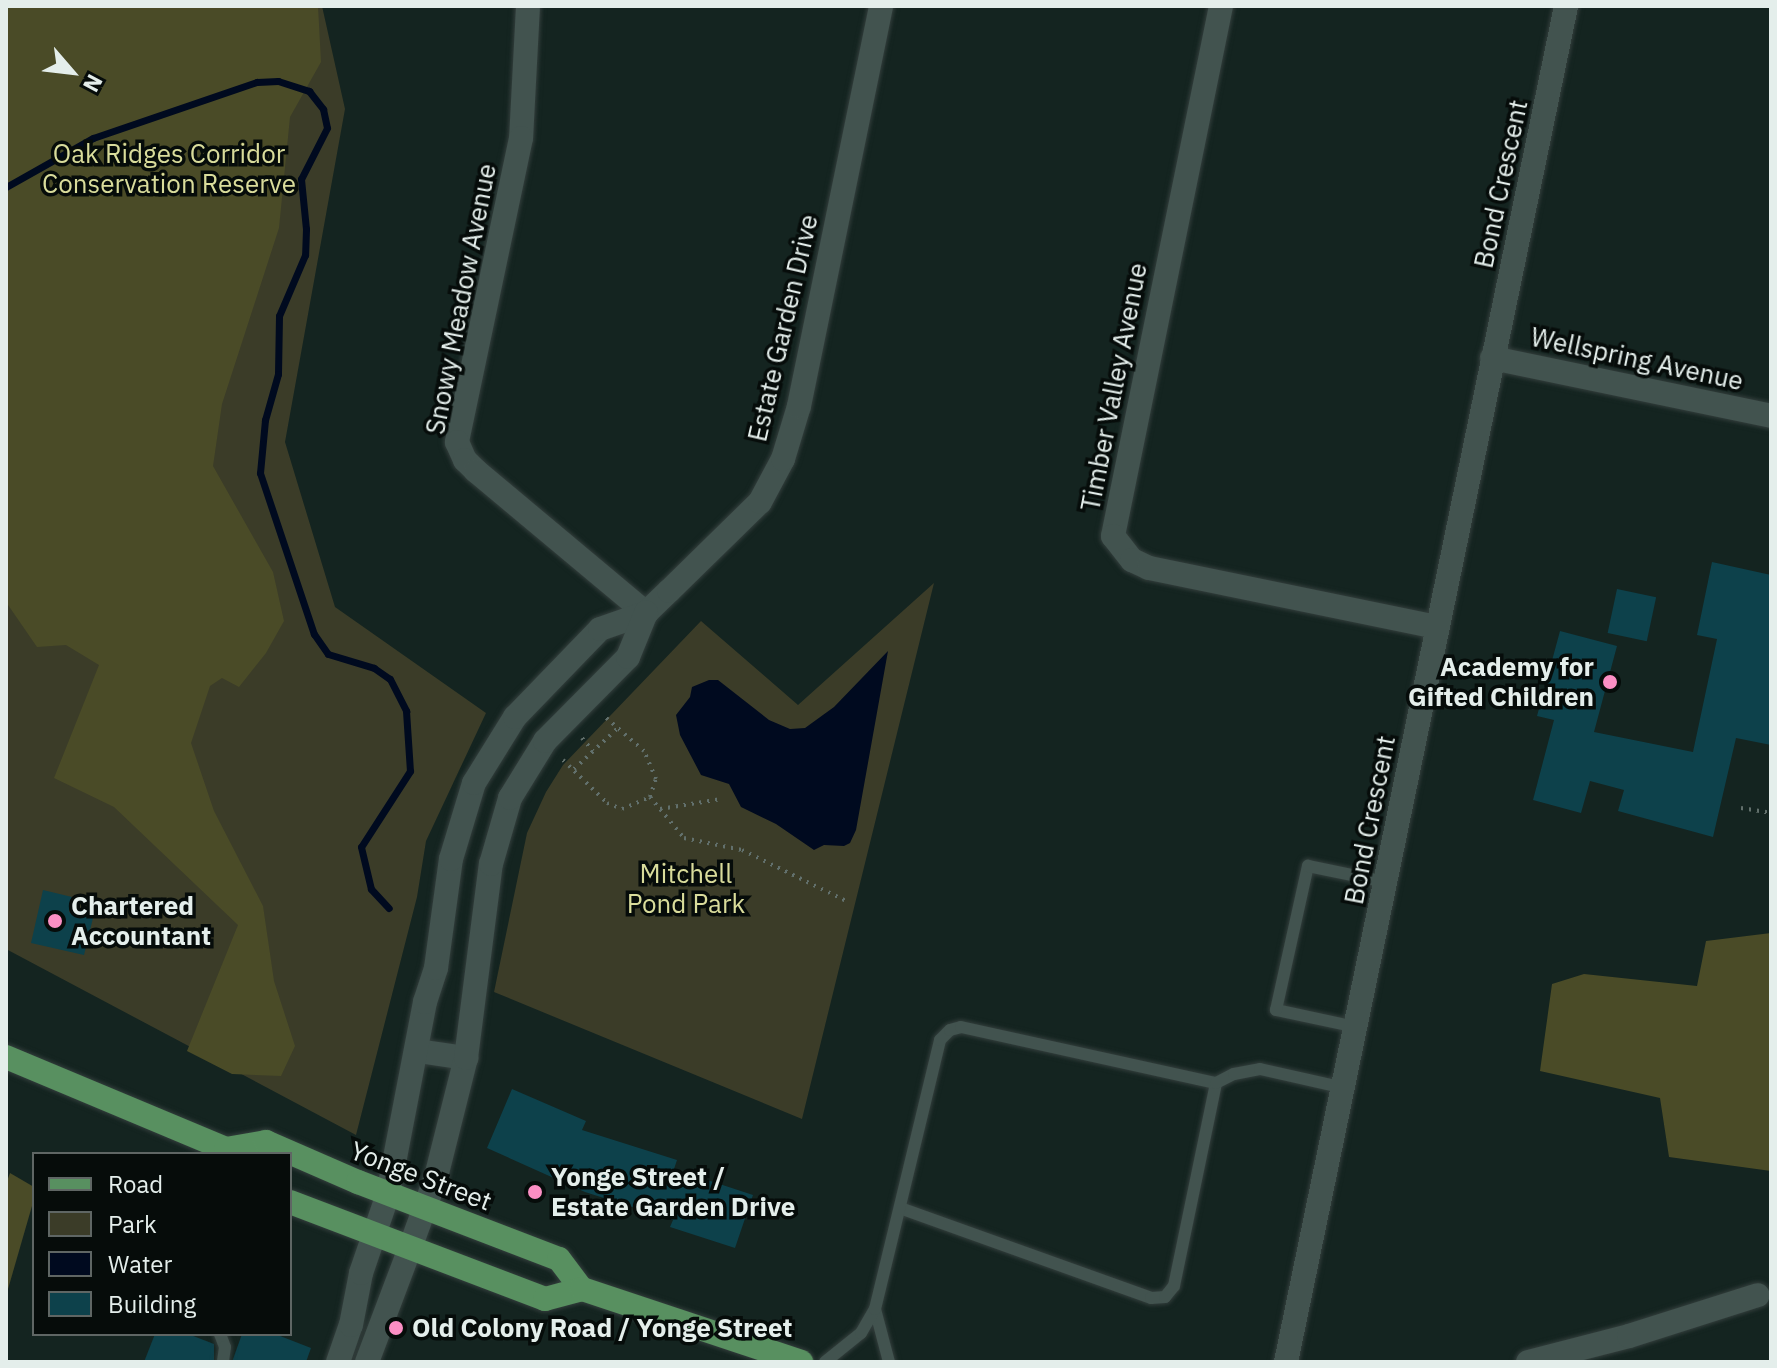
<!DOCTYPE html>
<html>
<head>
<meta charset="utf-8">
<style>
	body { margin:0 }
	#map { position:relative; width:1777px; height:1368px; overflow:hidden; background:#142420; font-family:"IBM Plex Sans",sans-serif }
	div>[style] { position:absolute }
	.green>* { inset:0; background:#3b3c28 }
	.forest>* { inset:0; background:#4a4b27 }
	.water>* { inset:0; background:#000a1f }
	.stream>* { height:7px; margin:-3.5px; padding:0 3.5px; transform-origin:3.5px; border-radius:3.5px; background:#000a1f }
	.building>* { inset:0; background:#0d414b; transform-origin:0 0 }
	.path>* { height:4px; margin-top:-2px; transform-origin:0; background:repeating-linear-gradient(90deg,#62706c 0 2px,transparent 0 8px) }
	.roads { filter:drop-shadow(0 0 2px #333e3c) drop-shadow(0 0 2px #333e3c) }
	.service>* { height:12px; margin:-6px; padding:0 6px; transform-origin:6px; border-radius:6px; background:#42534f }
	.minor>* { height:24px; margin:-12px; padding:0 12px; transform-origin:12px; border-radius:12px; background:#42534f }
	.tertiary>* { height:24px; margin:-12px; padding:0 12px; transform-origin:12px; border-radius:12px; background:#42534f }
	.primary>* { height:24px; margin:-12px; padding:0 12px; transform-origin:12px; border-radius:12px; background:#589060 }
	.dots>* { width:22px; height:22px; translate:-50% -50%; box-sizing:border-box; border:4px solid #060c0a; border-radius:50% }
	span { translate:-50% -50%; white-space:nowrap; text-align:center; line-height:1.15; -webkit-text-stroke:7px #060c0a; paint-order:stroke }
	.park-label { font-size:26px; color:#d9dc9b }
	.street-label { font-size:26px; color:#e4eeeb }
	.poi-label { font-size:26px; color:#e4eeeb; font-weight:700 }
	.right { translate:-100% -50%; text-align:right }
	.left { translate:0 -50%; text-align:left }
	.frame { position:absolute; inset:0; border:8px solid #e4eeeb; pointer-events:none }
	.legend { position:absolute; left:32px; top:1152px; width:260px; height:184px; box-sizing:border-box; background:#060c0a; border:2px solid #5f6664; margin:0; padding:10px 14px; list-style:none; font-size:24px; color:#e4eeeb }
	.legend li { display:flex; align-items:center; gap:16px; height:40px }
	.legend b { width:40px; border:2px solid #5f6664 }
	.north { position:absolute; left:32px; top:32px; width:80px; height:80px; -webkit-text-stroke:6px #060c0a; paint-order:stroke; rotate:118deg; font-size:22px; font-weight:700; line-height:32px; text-align:center; color:#e4eeeb }
	.north::after { content:''; display:block; margin:auto; width:28px; height:36px; background:#e4eeeb; clip-path:polygon(50% 0,100% 100%,50% 72%,0 100%) }
</style>
</head>
<body>
<div id="map">
	<div class="green">
		<div style="clip-path:polygon(6px 6px,322px 6px,345px 109px,285px 442px,335px 607px,486px 713px,426px 841px,417px 897px,356px 1135px,6px 949px)"></div>
		<div style="clip-path:polygon(934px 583px,802px 1119px,494px 992px,527px 833px,546px 792px,563px 765px,701px 621px,798px 705px)"></div>
	</div>
	<div class="forest">
		<div style="clip-path:polygon(6px 6px,318px 6px,321px 62px,290px 117px,279px 228px,222px 404px,213px 466px,273px 572px,284px 621px,266px 653px,239px 687px,222px 678px,210px 686px,191px 743px,214px 811px,263px 906px,274px 981px,295px 1046px,281px 1076px,232px 1074px,187px 1051px,238px 925px,114px 807px,54px 778px,99px 665px,66px 645px,37px 647px,6px 602px)"></div>
		<div style="clip-path:polygon(1771px 933px,1771px 1171px,1669px 1157px,1660px 1098px,1540px 1071px,1552px 984px,1584px 974px,1697px 986px,1706px 941px)"></div>
		<div style="clip-path:polygon(10px 1173px,34px 1187px,34px 1199px,6px 1296px,6px 1184px)"></div>
	</div>
	<div class="water">
		<div style="clip-path:polygon(888px 651px,856px 830px,850px 843px,844px 846px,824px 845px,814px 850px,776px 824px,741px 807px,729px 784px,701px 775px,680px 735px,676px 715px,690px 697px,692px 687px,709px 680px,718px 680px,769px 720px,790px 729px,805px 728px,834px 707px)"></div>
	</div>
	<div class="stream">
		<div style="left:6px;top:187px;width:100px;rotate:-29.4deg"></div>
		<div style="left:93px;top:138px;width:173px;rotate:-18.9deg"></div>
		<div style="left:257px;top:82px;width:21px;rotate:-3deg"></div>
		<div style="left:278px;top:81px;width:33px;rotate:18deg"></div>
		<div style="left:309px;top:91px;width:23px;rotate:52deg"></div>
		<div style="left:323px;top:109px;width:19px;rotate:78deg"></div>
		<div style="left:327px;top:128px;width:57px;rotate:117deg"></div>
		<div style="left:301px;top:179px;width:50px;rotate:84.3deg"></div>
		<div style="left:306px;top:229px;width:26px;rotate:92deg"></div>
		<div style="left:305px;top:255px;width:66px;rotate:113.1deg"></div>
		<div style="left:279px;top:316px;width:58px;rotate:91deg"></div>
		<div style="left:278px;top:374px;width:48px;rotate:105.8deg"></div>
		<div style="left:265px;top:420px;width:53px;rotate:95.4deg"></div>
		<div style="left:260px;top:473px;width:170px;rotate:71.5deg"></div>
		<div style="left:314px;top:634px;width:24px;rotate:55deg"></div>
		<div style="left:328px;top:654px;width:48px;rotate:16.9deg"></div>
		<div style="left:374px;top:668px;width:19px;rotate:35deg"></div>
		<div style="left:390px;top:679px;width:36px;rotate:63deg"></div>
		<div style="left:406px;top:711px;width:60px;rotate:86.2deg"></div>
		<div style="left:410px;top:771px;width:90px;rotate:122.8deg"></div>
		<div style="left:361px;top:847px;width:43px;rotate:76.6deg"></div>
		<div style="left:371px;top:889px;width:26px;rotate:47deg"></div>
	</div>
	<div class="building">
		<div style="clip-path:polygon(1712px 562px,1771px 575px,1771px 745px,1736px 738px,1713px 837px,1618px 811px,1624px 790px,1590px 781px,1581px 813px,1533px 800px,1554px 720px,1537px 716px,1560px 631px,1617px 646px,1594px 732px,1693px 752px,1717px 639px,1697px 635px)"></div>
		<div style="left:1617px;top:589px;width:40px;height:45px;rotate:12deg"></div>
		<div style="clip-path:polygon(43px 890px,72px 897px,69px 912px,93px 918px,84px 955px,31px 943px)"></div>
		<div style="clip-path:polygon(512px 1089px,586px 1121px,582px 1130px,677px 1160px,674px 1169px,753px 1195px,735px 1248px,670px 1227px,673px 1220px,585px 1192px,487px 1148px)"></div>
		<div style="clip-path:polygon(155px 1334px,188px 1334px,214px 1344px,214px 1362px,144px 1362px)"></div>
		<div style="clip-path:polygon(242px 1334px,275px 1334px,311px 1348px,306px 1362px,232px 1362px)"></div>
	</div>
	<div class="path">
		<div style="left:582px;top:738px;width:17px;rotate:50deg"></div>
		<div style="left:563px;top:760px;width:62px;rotate:44.3deg"></div>
		<div style="left:607px;top:803px;width:16px;rotate:22deg"></div>
		<div style="left:622px;top:809px;width:30px;rotate:-23deg"></div>
		<div style="left:650px;top:797px;width:19px;rotate:-72deg"></div>
		<div style="left:656px;top:779px;width:30px;rotate:-113deg"></div>
		<div style="left:644px;top:751px;width:53px;rotate:-138.8deg"></div>
		<div style="left:574px;top:769px;width:60px;rotate:-43deg"></div>
		<div style="left:650px;top:797px;width:53px;rotate:50.3deg"></div>
		<div style="left:684px;top:838px;width:59px;rotate:11.7deg"></div>
		<div style="left:742px;top:850px;width:116px;rotate:26.1deg"></div>
		<div style="left:1741px;top:808px;width:30px;rotate:9deg"></div>
		<div style="left:660px;top:809px;width:62px;rotate:-9.3deg"></div>
	</div>
	<div class="roads">
		<div class="service">
			<div style="left:1356px;top:1027px;width:82px;rotate:-168deg"></div>
			<div style="left:1276px;top:1010px;width:148px;rotate:-77.5deg"></div>
			<div style="left:1308px;top:866px;width:80px;rotate:11.6deg"></div>
			<div style="left:900px;top:1208px;width:267px;rotate:19.7deg"></div>
			<div style="left:1151px;top:1298px;width:14px;rotate:-4deg"></div>
			<div style="left:1165px;top:1297px;width:14px;rotate:-51deg"></div>
			<div style="left:1174px;top:1286px;width:207px;rotate:-78.3deg"></div>
			<div style="left:875px;top:1309px;width:55px;rotate:75.2deg"></div>
			<div style="left:220px;top:1334px;width:14px;rotate:69deg"></div>
			<div style="left:225px;top:1347px;width:15px;rotate:98deg"></div>
			<div style="left:825px;top:1362px;width:46px;rotate:-38.9deg"></div>
			<div style="left:861px;top:1333px;width:28px;rotate:-60deg"></div>
			<div style="left:875px;top:1309px;width:277px;rotate:-76.4deg"></div>
			<div style="left:940px;top:1040px;width:14px;rotate:-45deg"></div>
			<div style="left:950px;top:1030px;width:11px;rotate:-15deg"></div>
			<div style="left:961px;top:1027px;width:261px;rotate:12.4deg"></div>
			<div style="left:1216px;top:1083px;width:20px;rotate:-27deg"></div>
			<div style="left:1234px;top:1074px;width:26px;rotate:-11deg"></div>
			<div style="left:1260px;top:1069px;width:86px;rotate:12.7deg"></div>
		</div>
		<div class="minor">
			<div style="left:528px;top:6px;width:132px;rotate:93deg"></div>
			<div style="left:521px;top:138px;width:311px;rotate:101.9deg"></div>
			<div style="left:457px;top:442px;width:20px;rotate:66deg"></div>
			<div style="left:465px;top:460px;width:16px;rotate:45deg"></div>
			<div style="left:476px;top:471px;width:222px;rotate:39.9deg"></div>
			<div style="left:1221px;top:6px;width:541px;rotate:101.52deg"></div>
			<div style="left:1113px;top:536px;width:31px;rotate:52deg"></div>
			<div style="left:1132px;top:560px;width:19px;rotate:25deg"></div>
			<div style="left:1149px;top:568px;width:294px;rotate:11.6deg"></div>
			<div style="left:1492px;top:358px;width:285px;rotate:11.7deg"></div>
			<div style="left:418px;top:1051px;width:49px;rotate:8.3deg"></div>
			<div style="left:388px;top:1194px;width:196px;rotate:-79.1deg"></div>
			<div style="left:425px;top:1002px;width:36px;rotate:-72deg"></div>
			<div style="left:436px;top:968px;width:110px;rotate:-82.2deg"></div>
			<div style="left:451px;top:859px;width:79px;rotate:-73.2deg"></div>
			<div style="left:474px;top:783px;width:78px;rotate:-58.2deg"></div>
			<div style="left:515px;top:717px;width:122px;rotate:-46deg"></div>
			<div style="left:600px;top:629px;width:49px;rotate:-19.2deg"></div>
			<div style="left:646px;top:613px;width:32px;rotate:-44deg"></div>
			<div style="left:669px;top:591px;width:127px;rotate:-44.4deg"></div>
			<div style="left:760px;top:502px;width:49px;rotate:-61.9deg"></div>
			<div style="left:783px;top:459px;width:55px;rotate:-73.2deg"></div>
			<div style="left:799px;top:406px;width:408px;rotate:-78.4deg"></div>
			<div style="left:410px;top:1248px;width:76px;rotate:-69.9deg"></div>
			<div style="left:436px;top:1177px;width:123px;rotate:-75.9deg"></div>
			<div style="left:466px;top:1058px;width:196px;rotate:-82.7deg"></div>
			<div style="left:491px;top:864px;width:69px;rotate:-73.9deg"></div>
			<div style="left:510px;top:798px;width:67px;rotate:-58.4deg"></div>
			<div style="left:545px;top:741px;width:118px;rotate:-45.3deg"></div>
			<div style="left:628px;top:657px;width:48px;rotate:-67.8deg"></div>
			<div style="left:1286px;top:1362px;width:1385px;rotate:-78.33deg"></div>
			<div style="left:1528px;top:1362px;width:104px;rotate:-14.4deg"></div>
			<div style="left:1629px;top:1336px;width:135px;rotate:-17.6deg"></div>
		</div>
		<div class="tertiary">
			<div style="left:338px;top:1362px;width:39px;rotate:-71deg"></div>
			<div style="left:351px;top:1325px;width:53px;rotate:-79.1deg"></div>
			<div style="left:361px;top:1273px;width:83px;rotate:-71.1deg"></div>
			<div style="left:367px;top:1362px;width:122px;rotate:-69.3deg"></div>
		</div>
		<div class="primary">
			<div style="left:6px;top:1057px;width:238px;rotate:22.7deg"></div>
			<div style="left:226px;top:1149px;width:41px;rotate:-9.9deg"></div>
			<div style="left:266px;top:1142px;width:100px;rotate:23.5deg"></div>
			<div style="left:358px;top:1182px;width:215px;rotate:21deg"></div>
			<div style="left:559px;top:1259px;width:38px;rotate:53deg"></div>
			<div style="left:290px;top:1202px;width:273px;rotate:20.8deg"></div>
			<div style="left:545px;top:1299px;width:38px;rotate:-15deg"></div>
			<div style="left:582px;top:1289px;width:231px;rotate:18.4deg"></div>
		</div>
	</div>
	<div class="dots">
		<div style="left:1610px;top:682px;background:#fb8fc4"></div>
		<div style="left:55px;top:921px;background:#fb8fc4"></div>
		<div style="left:535px;top:1192px;background:#fb8fc4"></div>
		<div style="left:396px;top:1328px;background:#fb8fc4"></div>
	</div>
	<div class="park-label">
		<span style="left:169px;top:169px">Oak Ridges Corridor<br>Conservation Reserve</span>
		<span style="left:686px;top:889px">Mitchell<br>Pond Park</span>
	</div>
	<div class="street-label">
		<span style="left:1501px;top:184px;rotate:-78deg">Bond Crescent</span>
		<span style="left:461px;top:299px;rotate:-79deg">Snowy Meadow Avenue</span>
		<span style="left:783px;top:328px;rotate:-77deg">Estate Garden Drive</span>
		<span style="left:1637px;top:359px;rotate:12deg">Wellspring Avenue</span>
		<span style="left:1114px;top:387px;rotate:-79deg">Timber Valley Avenue</span>
		<span style="left:1370px;top:820px;rotate:-79deg">Bond Crescent</span>
		<span style="left:421px;top:1176px;rotate:21deg">Yonge Street</span>
	</div>
	<div class="poi-label">
		<span class="right" style="left:1594px;top:682px">Academy for<br>Gifted Children</span>
		<span class="left" style="left:71px;top:921px">Chartered<br>Accountant</span>
		<span class="left" style="left:551px;top:1192px">Yonge Street /<br>Estate Garden Drive</span>
		<span class="left" style="left:412px;top:1328px">Old Colony Road / Yonge Street</span>
	</div>
	<div class="frame"></div>
	<ul class="legend">
	<li><b style="height:10px;background:#589060"></b>Road</li>
	<li><b style="height:22px;background:#3b3c28"></b>Park</li>
	<li><b style="height:22px;background:#000a1f"></b>Water</li>
	<li><b style="height:22px;background:#0d414b"></b>Building</li>
	</ul>
	<div class="north">N</div>
</div>
</body>
</html>
